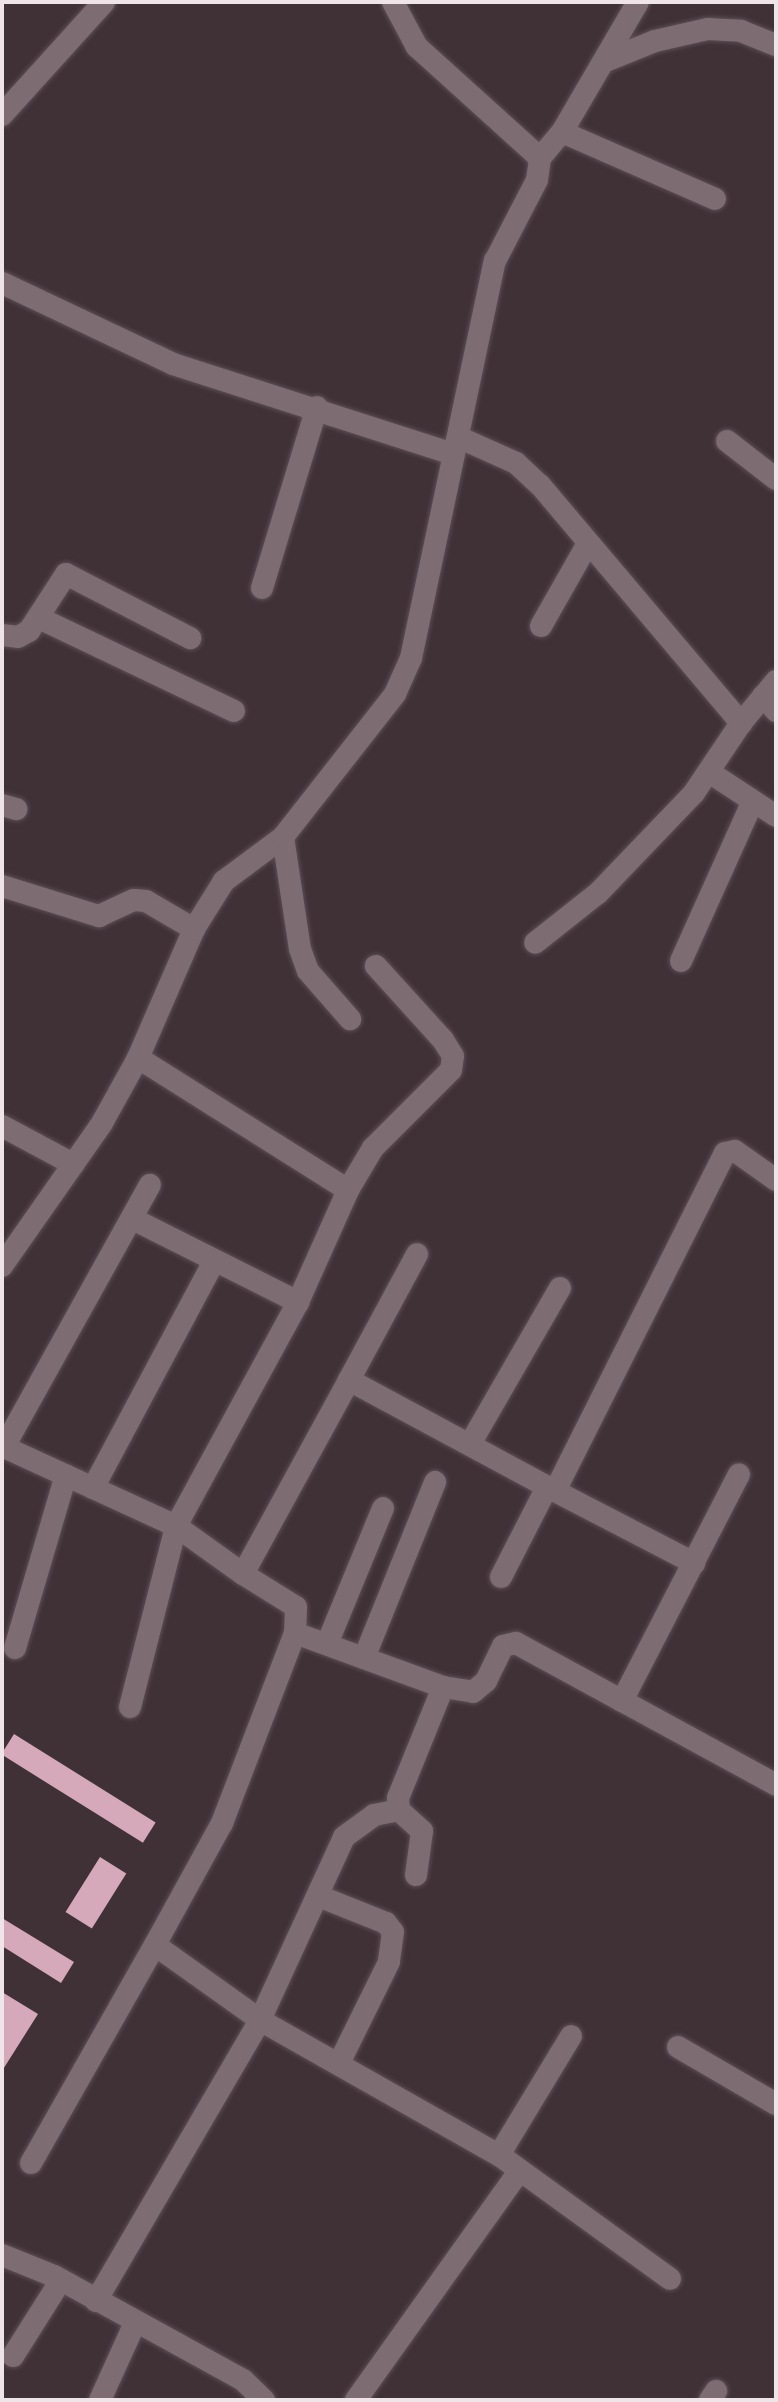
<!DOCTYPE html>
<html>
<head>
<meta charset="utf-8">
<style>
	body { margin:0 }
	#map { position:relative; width:778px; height:2402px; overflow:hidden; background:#403137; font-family:"DejaVu Sans",sans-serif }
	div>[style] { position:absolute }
	.building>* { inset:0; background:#d5a9ba; transform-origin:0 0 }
	.roads { filter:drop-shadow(0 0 2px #5b4e54) drop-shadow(0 0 2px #5b4e54) }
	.street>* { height:22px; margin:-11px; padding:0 11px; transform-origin:11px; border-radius:11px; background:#7e6c73 }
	span { translate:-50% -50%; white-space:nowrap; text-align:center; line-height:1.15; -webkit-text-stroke:8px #403137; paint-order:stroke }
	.frame { position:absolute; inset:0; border:4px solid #efe5e9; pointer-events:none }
</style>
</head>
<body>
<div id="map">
	<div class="building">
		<div style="left:14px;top:1734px;width:167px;height:24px;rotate:32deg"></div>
		<div style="left:100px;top:1857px;width:31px;height:65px;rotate:32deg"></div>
		<div style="clip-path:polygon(2px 1918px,74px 1962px,61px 1983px,2px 1946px)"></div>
		<div style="clip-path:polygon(2px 1992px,38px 2014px,2px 2071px)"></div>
	</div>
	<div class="roads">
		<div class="street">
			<div style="left:603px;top:62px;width:56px;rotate:-22deg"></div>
			<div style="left:655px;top:41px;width:54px;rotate:-12.8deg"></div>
			<div style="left:708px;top:29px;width:33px;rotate:3deg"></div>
			<div style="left:741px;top:31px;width:38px;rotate:22deg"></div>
			<div style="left:2px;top:115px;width:152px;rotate:-47.9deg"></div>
			<div style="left:562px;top:132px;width:167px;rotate:23.6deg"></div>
			<div style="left:540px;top:158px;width:34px;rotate:-50deg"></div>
			<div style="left:562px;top:132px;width:151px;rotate:-59.7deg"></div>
			<div style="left:2px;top:283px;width:189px;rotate:25.3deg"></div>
			<div style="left:173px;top:364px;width:295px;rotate:17.8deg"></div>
			<div style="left:458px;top:437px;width:64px;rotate:24.1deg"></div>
			<div style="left:516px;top:463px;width:33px;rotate:43deg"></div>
			<div style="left:540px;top:485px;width:312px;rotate:49.8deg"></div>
			<div style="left:741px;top:723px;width:84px;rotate:123.9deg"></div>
			<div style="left:694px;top:793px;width:139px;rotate:133.8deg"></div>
			<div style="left:598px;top:893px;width:80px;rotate:141.6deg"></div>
			<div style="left:727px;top:441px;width:62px;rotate:37.8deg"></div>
			<div style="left:262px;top:588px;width:189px;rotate:-73.1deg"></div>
			<div style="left:39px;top:618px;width:216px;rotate:25.5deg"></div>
			<div style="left:541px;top:626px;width:93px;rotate:-60.4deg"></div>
			<div style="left:2px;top:635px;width:16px;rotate:7deg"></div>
			<div style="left:18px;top:637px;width:13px;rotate:-29deg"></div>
			<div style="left:29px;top:631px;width:68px;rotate:-57deg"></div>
			<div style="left:66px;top:574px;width:140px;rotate:27.3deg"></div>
			<div style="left:763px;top:696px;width:20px;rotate:49deg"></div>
			<div style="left:741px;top:723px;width:55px;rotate:-50.2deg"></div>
			<div style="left:709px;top:772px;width:80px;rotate:33.3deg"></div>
			<div style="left:2px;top:805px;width:15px;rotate:16deg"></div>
			<div style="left:283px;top:837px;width:113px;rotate:81.4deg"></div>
			<div style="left:300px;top:949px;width:23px;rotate:70deg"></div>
			<div style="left:308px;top:971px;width:64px;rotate:48.8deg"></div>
			<div style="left:2px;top:886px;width:102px;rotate:17.2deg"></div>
			<div style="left:99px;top:916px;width:38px;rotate:-25deg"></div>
			<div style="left:134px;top:900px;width:12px;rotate:5deg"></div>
			<div style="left:146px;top:901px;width:56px;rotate:30.3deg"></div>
			<div style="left:681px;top:961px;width:175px;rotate:-65.8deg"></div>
			<div style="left:2px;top:1126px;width:81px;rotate:28.2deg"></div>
			<div style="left:348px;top:1190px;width:49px;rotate:-59.2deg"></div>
			<div style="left:373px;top:1148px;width:110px;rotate:-45deg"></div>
			<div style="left:451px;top:1070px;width:14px;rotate:-82deg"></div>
			<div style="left:453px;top:1056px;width:19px;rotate:-122deg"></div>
			<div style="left:443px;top:1040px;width:100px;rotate:-132.2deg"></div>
			<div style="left:133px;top:1219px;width:185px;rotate:26.7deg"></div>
			<div style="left:2px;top:1266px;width:174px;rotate:-55deg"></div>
			<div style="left:102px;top:1123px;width:74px;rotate:-61deg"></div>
			<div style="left:138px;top:1058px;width:141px;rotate:-66.5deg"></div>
			<div style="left:194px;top:929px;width:57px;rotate:-58deg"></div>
			<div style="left:224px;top:881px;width:74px;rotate:-36.7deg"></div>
			<div style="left:283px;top:837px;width:182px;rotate:-51.9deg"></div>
			<div style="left:395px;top:694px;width:39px;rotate:-66deg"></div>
			<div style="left:411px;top:658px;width:406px;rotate:-78.1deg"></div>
			<div style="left:495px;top:261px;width:91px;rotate:-62.6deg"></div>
			<div style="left:537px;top:180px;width:22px;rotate:-82deg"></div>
			<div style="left:540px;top:158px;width:166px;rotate:-137.9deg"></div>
			<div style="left:417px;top:47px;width:51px;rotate:-118.1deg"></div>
			<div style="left:349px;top:1380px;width:143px;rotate:-61.6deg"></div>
			<div style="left:470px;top:1444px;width:180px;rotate:-60deg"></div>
			<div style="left:2px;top:1446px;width:192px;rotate:24.7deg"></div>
			<div style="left:176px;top:1526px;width:82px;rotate:35.6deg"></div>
			<div style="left:243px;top:1574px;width:221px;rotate:-61.3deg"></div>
			<div style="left:349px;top:1380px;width:234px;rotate:28.3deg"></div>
			<div style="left:555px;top:1491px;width:378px;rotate:-63.3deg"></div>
			<div style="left:725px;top:1153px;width:10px;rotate:-11deg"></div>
			<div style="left:735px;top:1151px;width:50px;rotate:35.3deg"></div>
			<div style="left:4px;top:1447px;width:300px;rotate:-60.9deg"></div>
			<div style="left:93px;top:1488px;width:257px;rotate:-61.9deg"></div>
			<div style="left:555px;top:1491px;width:157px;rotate:27.4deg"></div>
			<div style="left:243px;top:1574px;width:62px;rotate:31.9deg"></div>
			<div style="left:296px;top:1607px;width:26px;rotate:92deg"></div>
			<div style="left:295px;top:1633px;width:204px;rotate:111deg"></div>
			<div style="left:222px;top:1823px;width:139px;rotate:118.8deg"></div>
			<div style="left:155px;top:1945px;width:129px;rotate:35.5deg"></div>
			<div style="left:260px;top:2020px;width:274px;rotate:29.5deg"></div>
			<div style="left:499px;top:2155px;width:211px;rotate:35.9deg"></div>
			<div style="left:501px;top:1577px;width:101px;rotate:-62.9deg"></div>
			<div style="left:295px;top:1633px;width:158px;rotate:20deg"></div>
			<div style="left:443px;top:1687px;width:30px;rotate:9deg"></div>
			<div style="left:473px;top:1692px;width:17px;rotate:-40deg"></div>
			<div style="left:486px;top:1681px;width:39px;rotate:-64deg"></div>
			<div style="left:503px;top:1646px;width:13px;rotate:-13deg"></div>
			<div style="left:516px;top:1643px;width:296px;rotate:28.6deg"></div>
			<div style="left:327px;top:1644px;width:147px;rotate:-67.6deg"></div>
			<div style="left:15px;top:1648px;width:180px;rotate:-73.6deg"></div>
			<div style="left:364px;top:1658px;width:190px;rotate:-68deg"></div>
			<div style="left:622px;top:1701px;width:255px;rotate:-62.7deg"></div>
			<div style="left:130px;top:1707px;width:187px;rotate:-75.7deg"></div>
			<div style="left:176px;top:1526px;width:255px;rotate:-61.4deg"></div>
			<div style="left:298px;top:1302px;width:123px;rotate:-65.9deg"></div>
			<div style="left:348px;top:1190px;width:248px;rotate:-147.8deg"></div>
			<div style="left:416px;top:1875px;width:44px;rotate:-82.2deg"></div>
			<div style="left:422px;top:1831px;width:31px;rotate:-138deg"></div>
			<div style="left:399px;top:1810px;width:12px;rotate:-95deg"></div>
			<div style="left:398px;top:1798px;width:120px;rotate:-67.9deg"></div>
			<div style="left:321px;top:1897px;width:70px;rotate:21.8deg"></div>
			<div style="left:386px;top:1923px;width:11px;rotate:52deg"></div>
			<div style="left:393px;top:1932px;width:30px;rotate:98deg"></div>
			<div style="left:389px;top:1962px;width:113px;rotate:116.3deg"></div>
			<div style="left:678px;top:2047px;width:113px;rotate:30.2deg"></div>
			<div style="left:499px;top:2155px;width:139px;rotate:-58.8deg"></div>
			<div style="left:31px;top:2163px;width:251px;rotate:-60.4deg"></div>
			<div style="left:2px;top:2255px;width:56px;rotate:22deg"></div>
			<div style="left:54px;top:2276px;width:216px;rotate:28.8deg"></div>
			<div style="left:243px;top:2380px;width:29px;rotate:44deg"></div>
			<div style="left:96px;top:2301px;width:325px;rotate:-59.7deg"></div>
			<div style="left:260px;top:2020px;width:201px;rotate:-65.3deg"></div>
			<div style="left:344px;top:1837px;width:37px;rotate:-36deg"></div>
			<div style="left:374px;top:1815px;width:25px;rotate:-11deg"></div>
			<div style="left:13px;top:2356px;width:90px;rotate:-57.7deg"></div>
			<div style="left:100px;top:2400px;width:85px;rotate:-65.6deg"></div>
			<div style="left:356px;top:2400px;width:279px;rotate:-54.5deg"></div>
			<div style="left:710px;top:2400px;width:11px;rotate:-56deg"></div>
		</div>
	</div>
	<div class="frame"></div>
</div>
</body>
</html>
